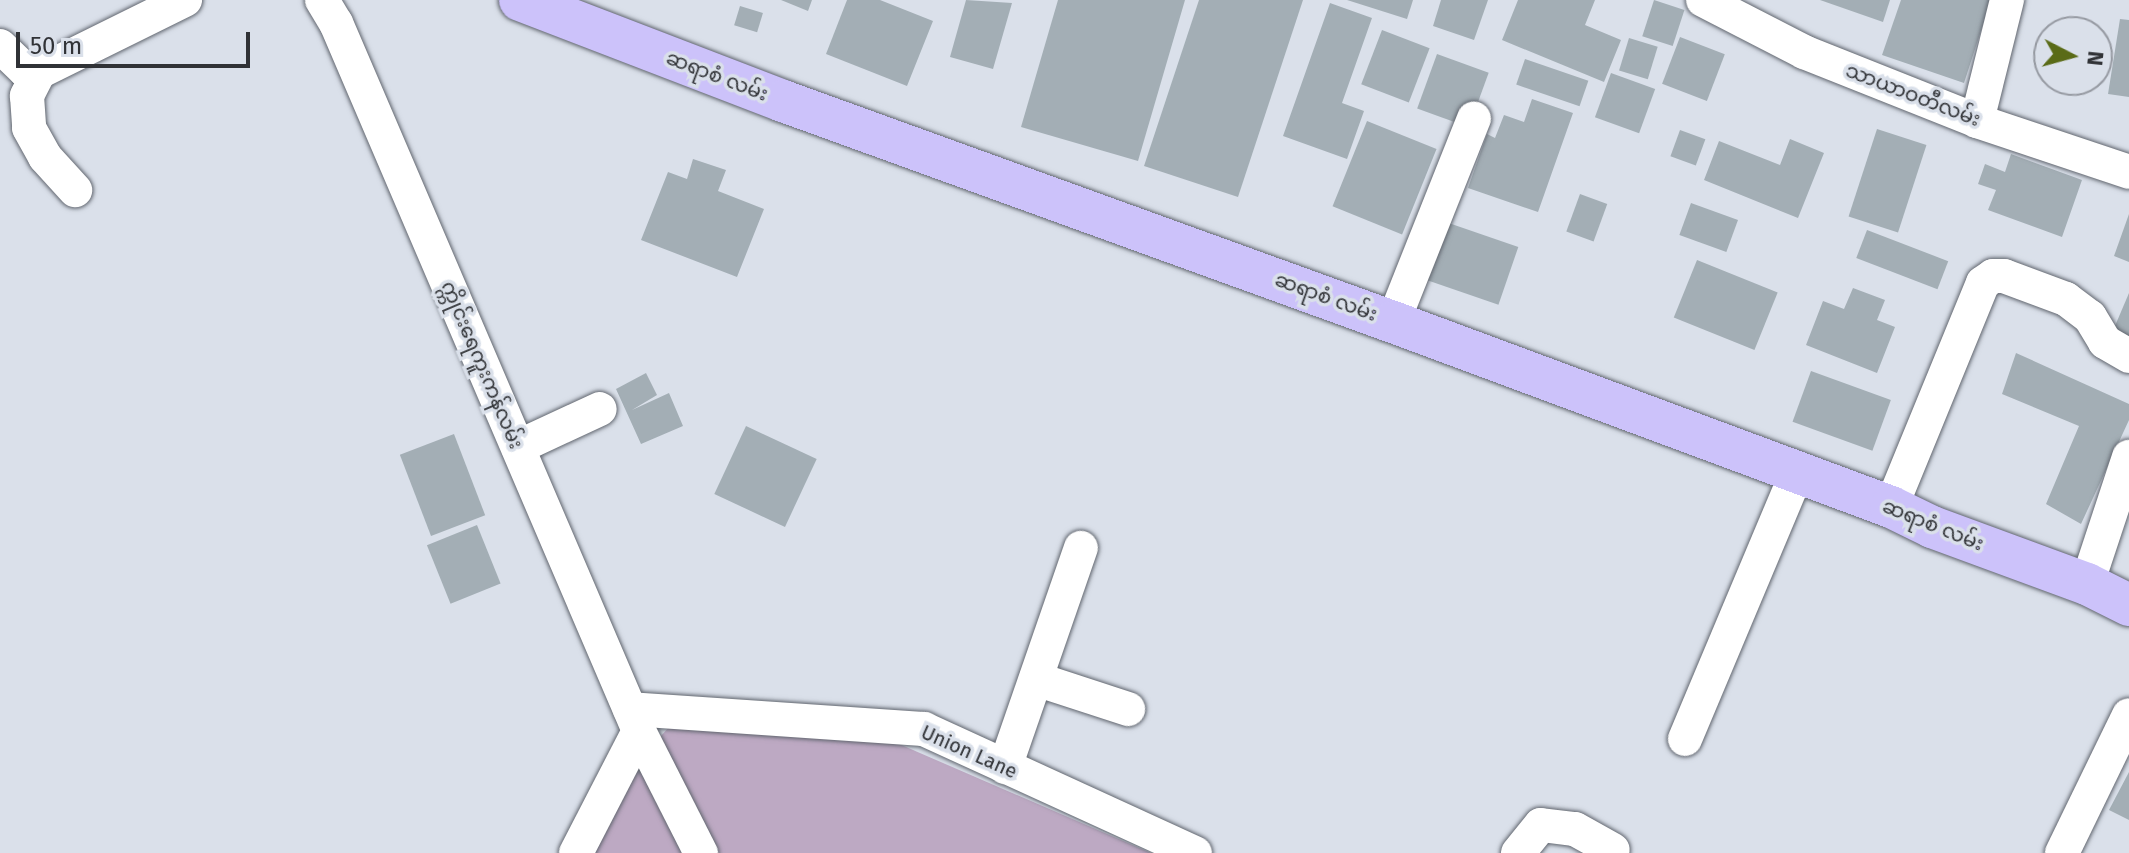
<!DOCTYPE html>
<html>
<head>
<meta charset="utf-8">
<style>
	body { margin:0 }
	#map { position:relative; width:2129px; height:853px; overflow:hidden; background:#dae0ea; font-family:"Fira Sans","Noto Sans Myanmar",sans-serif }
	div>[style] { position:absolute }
	.green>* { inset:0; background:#bda9c3 }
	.building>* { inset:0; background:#a3aeb5; transform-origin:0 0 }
	.roads { filter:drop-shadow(0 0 2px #61666f) drop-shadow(0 0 2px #61666f) }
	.minor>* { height:34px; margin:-17px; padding:0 17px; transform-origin:17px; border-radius:17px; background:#fff }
	.major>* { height:42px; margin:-21px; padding:0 21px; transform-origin:21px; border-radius:21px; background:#ccc2fa }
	span { translate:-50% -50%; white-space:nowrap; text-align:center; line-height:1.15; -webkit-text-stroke:7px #dae0ea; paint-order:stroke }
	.street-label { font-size:20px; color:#303236 }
	.north { position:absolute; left:2033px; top:16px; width:80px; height:80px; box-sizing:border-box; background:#dae0ea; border:2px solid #969aa2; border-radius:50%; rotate:96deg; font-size:22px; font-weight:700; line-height:32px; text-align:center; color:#303236 }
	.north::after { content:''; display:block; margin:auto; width:28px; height:36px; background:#5a6b17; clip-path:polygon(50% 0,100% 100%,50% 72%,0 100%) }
	.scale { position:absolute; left:16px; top:32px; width:234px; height:36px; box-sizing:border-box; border:4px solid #303236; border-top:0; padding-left:10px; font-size:24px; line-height:28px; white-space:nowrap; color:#303236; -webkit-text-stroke:6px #dae0ea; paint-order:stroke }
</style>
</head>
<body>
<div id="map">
	<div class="green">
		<div style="clip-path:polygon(670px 726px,883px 737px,1151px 853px,594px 853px,649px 749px)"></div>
	</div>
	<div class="building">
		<div style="clip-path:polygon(781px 0,812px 0,808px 11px)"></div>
		<div style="clip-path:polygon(847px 0,880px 0,933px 21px,907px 86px,826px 54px)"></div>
		<div style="clip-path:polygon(966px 0,1012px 3px,993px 69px,950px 57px)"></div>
		<div style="clip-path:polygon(1058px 0,1185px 0,1138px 161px,1021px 127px)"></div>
		<div style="clip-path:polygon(1199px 0,1303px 0,1238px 197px,1144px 166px)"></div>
		<div style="clip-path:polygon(1347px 0,1413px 0,1407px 19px)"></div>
		<div style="clip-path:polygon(1441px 0,1488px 0,1474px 40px,1433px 26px)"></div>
		<div style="clip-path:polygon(1518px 0,1595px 0,1585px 25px,1621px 40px,1604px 82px,1502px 40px)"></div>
		<div style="left:1654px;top:0;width:32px;height:38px;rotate:18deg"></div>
		<div style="clip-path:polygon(1820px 0,1890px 0,1883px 22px)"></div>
		<div style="clip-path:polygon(1901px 0,1991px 0,1964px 83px,1882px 55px)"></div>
		<div style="clip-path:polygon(1330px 3px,1372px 18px,1342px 103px,1364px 111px,1347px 159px,1283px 136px)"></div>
		<div style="left:740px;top:6px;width:24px;height:20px;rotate:17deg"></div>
		<div style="clip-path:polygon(2120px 19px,2129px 20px,2129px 97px,2108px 94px)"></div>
		<div style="left:1382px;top:30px;width:51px;height:58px;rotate:21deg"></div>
		<div style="left:1680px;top:37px;width:48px;height:50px;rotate:21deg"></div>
		<div style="left:1629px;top:38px;width:30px;height:34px;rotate:17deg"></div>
		<div style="left:1437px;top:54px;width:55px;height:58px;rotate:20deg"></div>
		<div style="left:1525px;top:59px;width:67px;height:27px;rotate:19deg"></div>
		<div style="left:1611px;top:73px;width:47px;height:47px;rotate:20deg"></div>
		<div style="clip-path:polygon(1532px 99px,1573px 113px,1538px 212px,1468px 188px,1487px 134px,1495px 138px,1504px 115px,1524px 122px)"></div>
		<div style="left:1367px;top:121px;width:75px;height:92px;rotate:22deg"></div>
		<div style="left:1877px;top:129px;width:52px;height:92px;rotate:18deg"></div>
		<div style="left:1680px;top:130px;width:27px;height:28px;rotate:20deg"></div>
		<div style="clip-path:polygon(1790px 139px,1824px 153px,1798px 218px,1704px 180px,1719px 141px,1780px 165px)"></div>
		<div style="clip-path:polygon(2011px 154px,2082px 180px,2062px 237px,1988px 210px,1996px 190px,1978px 184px,1985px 164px,2005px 172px)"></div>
		<div style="clip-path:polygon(693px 159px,726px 170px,718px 191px,764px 209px,737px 277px,641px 240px,668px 172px,687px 179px)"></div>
		<div style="left:1580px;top:194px;width:29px;height:40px;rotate:20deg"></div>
		<div style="left:1691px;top:203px;width:50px;height:34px;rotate:20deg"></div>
		<div style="clip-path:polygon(2129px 214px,2129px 262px,2114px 256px)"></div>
		<div style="left:1437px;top:219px;width:86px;height:61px;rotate:19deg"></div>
		<div style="left:1867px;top:230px;width:87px;height:30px;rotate:21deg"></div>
		<div style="left:1697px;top:260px;width:87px;height:62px;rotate:22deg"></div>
		<div style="clip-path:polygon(1853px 288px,1885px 300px,1877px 320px,1895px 327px,1877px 373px,1806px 345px,1823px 301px,1844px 309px)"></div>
		<div style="clip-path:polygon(2129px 293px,2129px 348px,2109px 340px)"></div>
		<div style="clip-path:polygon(2016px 353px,2129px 404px,2129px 420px,2081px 524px,2046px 504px,2079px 426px,2002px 394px)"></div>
		<div style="left:1811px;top:371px;width:85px;height:54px;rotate:20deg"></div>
		<div style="clip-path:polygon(646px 373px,657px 395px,632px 410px,669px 393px,683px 426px,641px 444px,616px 389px)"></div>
		<div style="left:746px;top:426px;width:78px;height:75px;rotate:25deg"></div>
		<div style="left:454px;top:434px;width:87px;height:58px;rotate:69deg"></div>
		<div style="left:477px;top:525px;width:63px;height:54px;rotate:68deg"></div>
		<div style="clip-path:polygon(2129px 772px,2129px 820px,2109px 810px)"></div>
	</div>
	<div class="roads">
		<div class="minor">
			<div style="left:322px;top:0;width:27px;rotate:59deg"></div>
			<div style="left:336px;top:23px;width:770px;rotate:66.83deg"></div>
			<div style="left:639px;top:731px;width:137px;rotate:63.1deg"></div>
			<div style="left:1703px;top:0;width:114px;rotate:27.2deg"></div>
			<div style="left:1804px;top:52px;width:186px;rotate:21.7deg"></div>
			<div style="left:1977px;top:121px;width:160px;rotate:18.5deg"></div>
			<div style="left:0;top:46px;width:36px;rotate:44deg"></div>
			<div style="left:26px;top:71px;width:13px;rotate:4deg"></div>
			<div style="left:39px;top:72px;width:163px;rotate:-26.3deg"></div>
			<div style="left:39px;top:72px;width:27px;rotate:117deg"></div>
			<div style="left:27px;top:96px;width:32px;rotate:86deg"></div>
			<div style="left:29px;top:128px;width:33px;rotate:61deg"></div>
			<div style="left:45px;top:157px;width:45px;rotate:47.7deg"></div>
			<div style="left:1977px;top:121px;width:125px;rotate:-76.1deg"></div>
			<div style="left:1393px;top:322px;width:219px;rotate:-68.3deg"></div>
			<div style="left:518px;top:447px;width:90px;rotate:-24.9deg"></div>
			<div style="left:1891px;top:507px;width:242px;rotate:-67.7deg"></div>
			<div style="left:1983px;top:283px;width:12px;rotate:-35deg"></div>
			<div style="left:1993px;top:276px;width:11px"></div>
			<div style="left:2004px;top:276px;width:66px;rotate:20.4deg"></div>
			<div style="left:2066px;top:299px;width:30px;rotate:37deg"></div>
			<div style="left:2090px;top:317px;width:29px;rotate:59deg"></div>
			<div style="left:2105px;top:342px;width:28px;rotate:30deg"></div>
			<div style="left:2087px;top:584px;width:134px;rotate:-71.7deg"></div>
			<div style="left:1036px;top:679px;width:97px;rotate:18.1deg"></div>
			<div style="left:630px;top:709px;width:295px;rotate:3.9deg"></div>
			<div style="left:924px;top:729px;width:298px;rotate:24.6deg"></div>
			<div style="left:1685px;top:739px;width:289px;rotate:-67.2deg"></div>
			<div style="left:1005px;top:767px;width:232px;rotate:-70.9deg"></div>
			<div style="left:576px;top:853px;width:137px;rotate:-62.7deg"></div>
			<div style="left:1518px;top:853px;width:36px;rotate:-51deg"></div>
			<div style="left:1541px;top:825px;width:34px;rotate:7deg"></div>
			<div style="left:1575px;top:829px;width:43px;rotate:28.9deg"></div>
			<div style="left:2062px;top:853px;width:153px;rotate:-64.1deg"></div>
		</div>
		<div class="major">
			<div style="left:520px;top:0;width:282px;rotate:21deg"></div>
			<div style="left:783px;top:101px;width:649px;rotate:19.92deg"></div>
			<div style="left:1393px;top:322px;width:531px;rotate:20.38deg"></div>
			<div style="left:1891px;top:507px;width:46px;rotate:26deg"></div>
			<div style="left:1932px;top:527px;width:165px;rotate:20.2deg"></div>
			<div style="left:2087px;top:584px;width:47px;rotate:26.6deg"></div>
		</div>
	</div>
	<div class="street-label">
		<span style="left:717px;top:76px;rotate:21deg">ဆရာစံ လမ်း</span>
		<span style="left:1913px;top:95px;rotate:21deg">သာယာဝတီလမ်း</span>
		<span style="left:1326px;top:297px;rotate:20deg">ဆရာစံ လမ်း</span>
		<span style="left:482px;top:365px;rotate:67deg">က္ကိုင်းရေကူးကန်လမ်း</span>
		<span style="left:1933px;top:525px;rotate:22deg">ဆရာစံ လမ်း</span>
		<span style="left:969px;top:752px;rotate:24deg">Union Lane</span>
	</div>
	<div class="north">N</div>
	<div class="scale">50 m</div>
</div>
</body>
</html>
